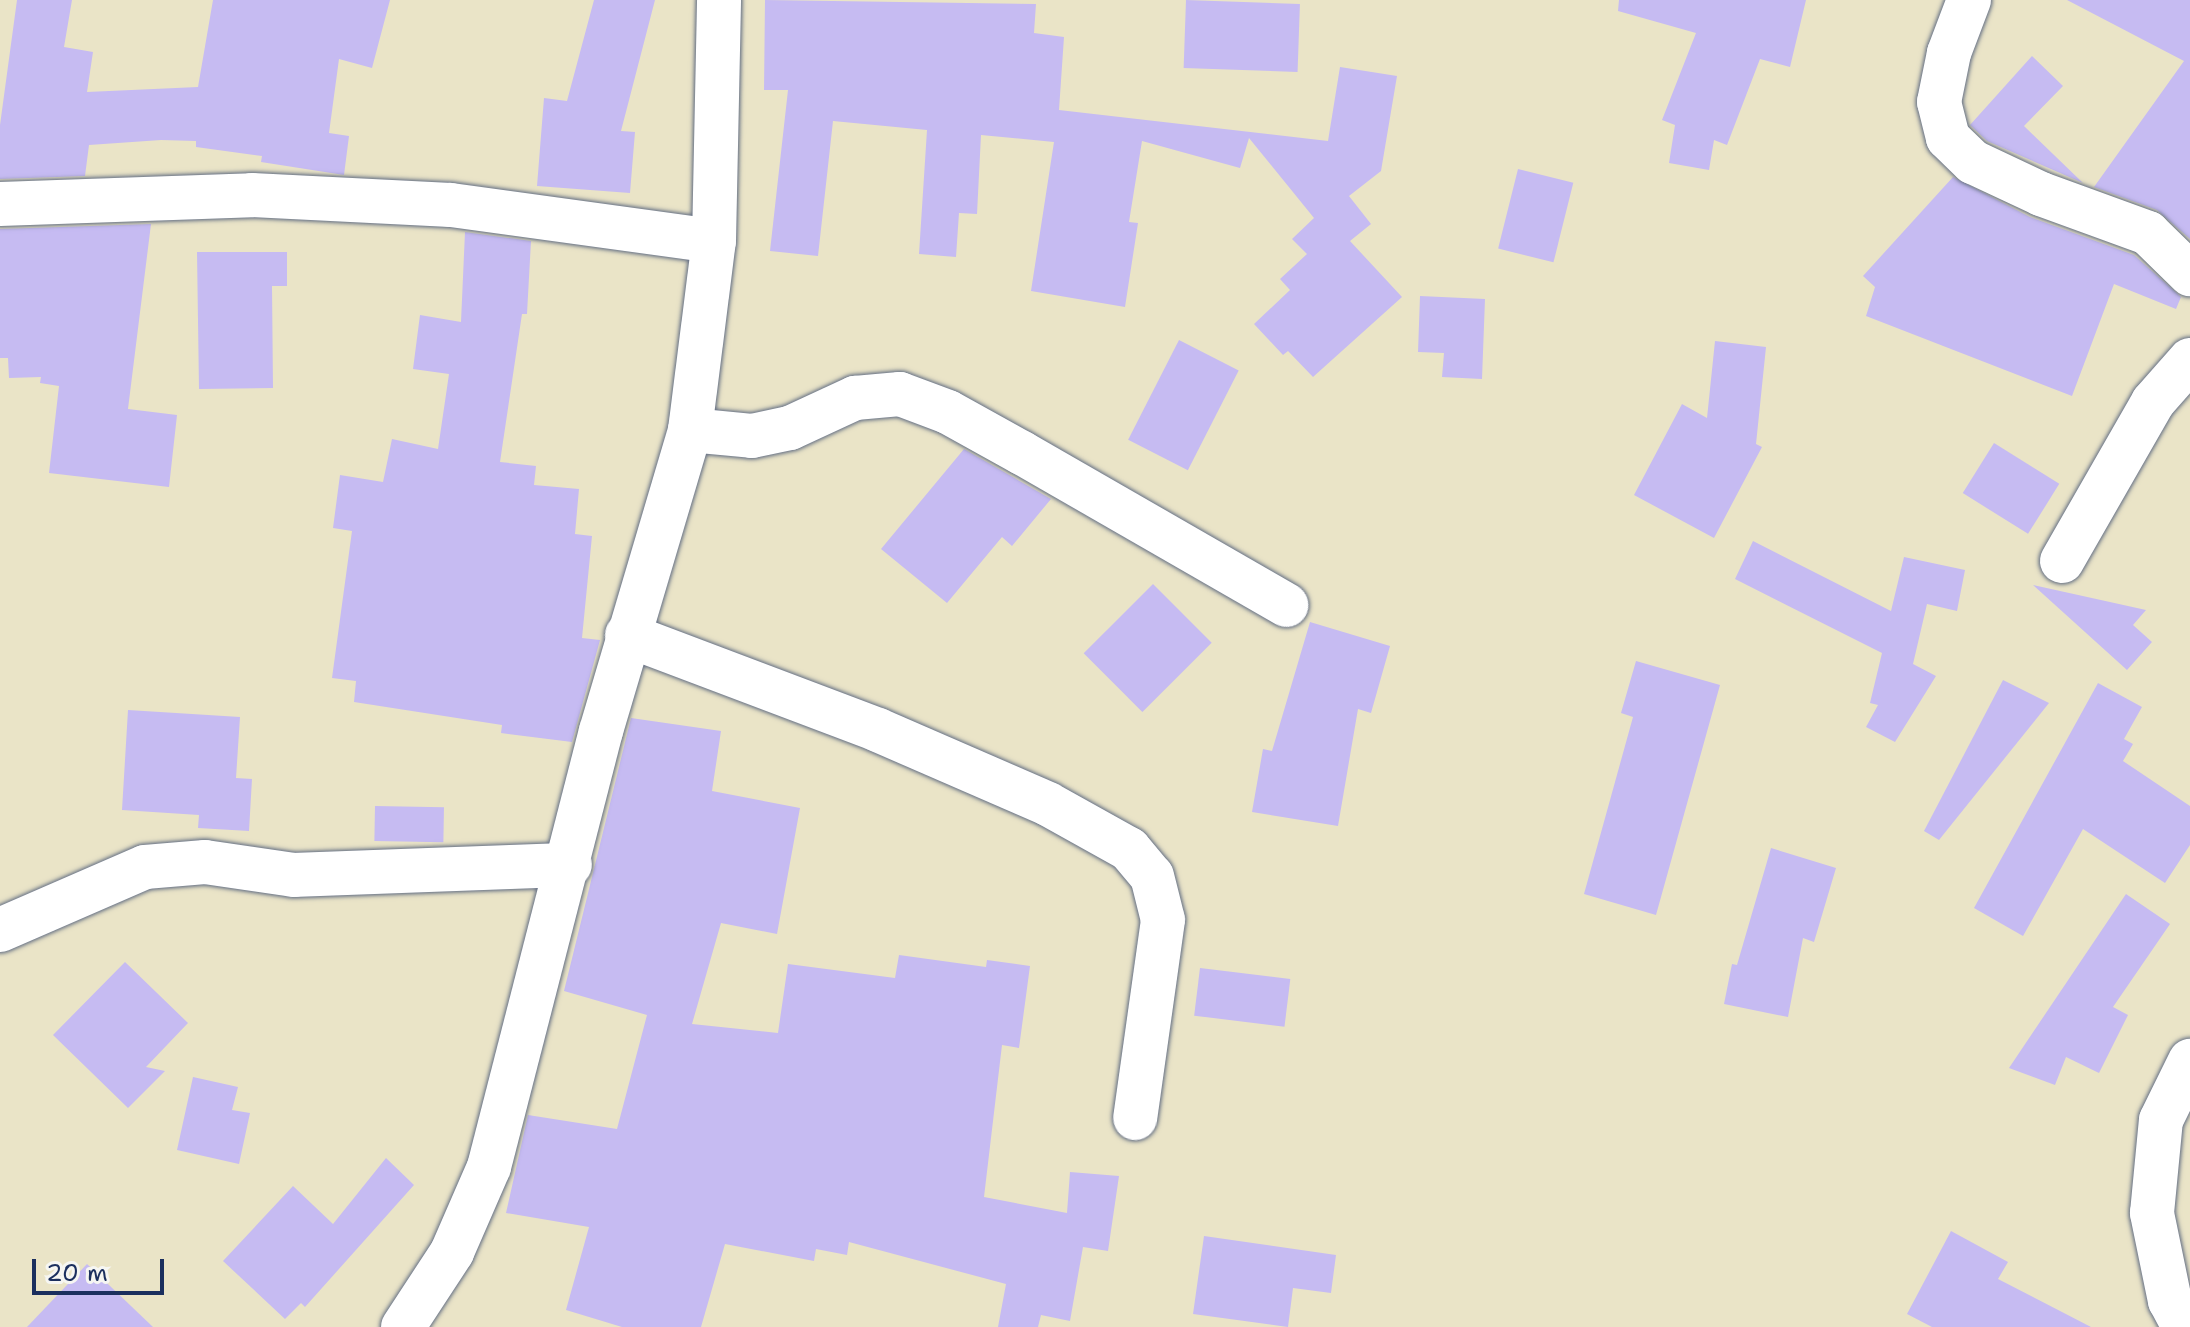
<!DOCTYPE html>
<html>
<head>
<meta charset="utf-8">
<style>
	body { margin:0 }
	#map { position:relative; width:2190px; height:1327px; overflow:hidden; background:#eae4c7; font-family:"Shantell Sans",sans-serif }
	div>[style] { position:absolute }
	.building>* { inset:0; background:#c6bbf2; transform-origin:0 0 }
	.roads { filter:drop-shadow(0 0 2px #636e83) drop-shadow(0 0 2px #636e83) }
	.minor>* { height:44px; margin:-22px; padding:0 22px; transform-origin:22px; border-radius:22px; background:#fff }
	.tertiary>* { height:44px; margin:-22px; padding:0 22px; transform-origin:22px; border-radius:22px; background:#fff }
	span { translate:-50% -50%; white-space:nowrap; text-align:center; line-height:1.15; -webkit-text-stroke:8px #f6f6f2; paint-order:stroke }
	.scale { position:absolute; left:32px; top:1259px; width:132px; height:36px; box-sizing:border-box; border:4px solid #1b2f5e; border-top:0; padding-left:10px; font-size:24px; line-height:28px; white-space:nowrap; color:#1b2f5e; -webkit-text-stroke:6px #f6f6f2; paint-order:stroke }
</style>
</head>
<body>
<div id="map">
	<div class="building">
		<div style="clip-path:polygon(17px 0,72px 0,64px 47px,93px 52px,87px 92px,198px 87px,213px 0,390px 0,372px 68px,339px 59px,329px 133px,349px 136px,344px 175px,261px 162px,262px 156px,196px 147px,196px 141px,161px 140px,89px 145px,85px 176px,0 179px,0 125px)"></div>
		<div style="clip-path:polygon(594px 0,655px 0,621px 131px,635px 132px,630px 193px,537px 186px,544px 98px,567px 101px)"></div>
		<div style="clip-path:polygon(765px 0,1036px 4px,1034px 33px,1064px 37px,1059px 110px,1328px 141px,1340px 67px,1397px 76px,1381px 171px,1349px 196px,1371px 224px,1350px 241px,1402px 297px,1313px 377px,1288px 351px,1283px 355px,1254px 324px,1290px 290px,1280px 279px,1307px 254px,1292px 239px,1314px 218px,1249px 138px,1240px 168px,1142px 141px,1129px 222px,1138px 223px,1125px 307px,1031px 291px,1054px 142px,981px 135px,977px 214px,959px 213px,956px 257px,919px 254px,927px 130px,833px 121px,818px 256px,770px 251px,788px 90px,764px 90px)"></div>
		<div style="left:1186px;top:0;width:114px;height:68px;rotate:2deg"></div>
		<div style="clip-path:polygon(1619px 0,1806px 0,1790px 67px,1760px 59px,1727px 145px,1714px 140px,1709px 170px,1669px 163px,1675px 125px,1662px 120px,1696px 33px,1618px 11px)"></div>
		<div style="clip-path:polygon(2067px 0,2190px 0,2190px 239px,2157px 210px,2094px 187px,2184px 61px)"></div>
		<div style="clip-path:polygon(2032px 56px,2063px 86px,2024px 126px,2083px 183px,1987px 141px,1970px 125px)"></div>
		<div style="left:1518px;top:169px;width:57px;height:82px;rotate:14deg"></div>
		<div style="clip-path:polygon(1953px 177px,2030px 217px,2134px 255px,2181px 297px,2176px 309px,2114px 284px,2072px 396px,1866px 316px,1875px 287px,1863px 276px)"></div>
		<div style="clip-path:polygon(151px 224px,128px 409px,177px 415px,169px 487px,49px 473px,59px 386px,40px 383px,41px 377px,9px 378px,8px 358px,0 358px,0 229px)"></div>
		<div style="clip-path:polygon(465px 232px,531px 241px,527px 314px,522px 314px,500px 462px,536px 466px,534px 485px,579px 489px,575px 534px,592px 536px,582px 638px,600px 640px,572px 742px,501px 733px,502px 725px,354px 702px,356px 681px,332px 678px,352px 531px,333px 528px,340px 475px,383px 482px,392px 439px,438px 449px,449px 374px,413px 369px,420px 315px,461px 322px)"></div>
		<div style="clip-path:polygon(197px 252px,287px 252px,287px 286px,272px 286px,273px 388px,199px 389px)"></div>
		<div style="clip-path:polygon(1420px 296px,1485px 299px,1482px 379px,1442px 377px,1444px 353px,1418px 352px)"></div>
		<div style="left:1179px;top:340px;width:67px;height:112px;rotate:27deg"></div>
		<div style="clip-path:polygon(1715px 341px,1766px 347px,1756px 444px,1762px 447px,1714px 538px,1634px 495px,1682px 404px,1707px 418px)"></div>
		<div style="left:1994px;top:443px;width:77px;height:59px;rotate:32deg"></div>
		<div style="clip-path:polygon(964px 449px,1051px 499px,1012px 546px,1002px 537px,947px 603px,881px 549px)"></div>
		<div style="clip-path:polygon(1753px 541px,1891px 611px,1904px 557px,1965px 570px,1957px 611px,1927px 604px,1913px 664px,1936px 676px,1895px 742px,1866px 727px,1878px 705px,1870px 703px,1882px 653px,1735px 579px)"></div>
		<div style="left:1153px;top:584px;width:83px;height:98px;rotate:45deg"></div>
		<div style="clip-path:polygon(2033px 585px,2146px 610px,2133px 625px,2152px 642px,2127px 670px)"></div>
		<div style="clip-path:polygon(1310px 622px,1390px 646px,1371px 713px,1358px 709px,1338px 826px,1252px 812px,1263px 749px,1272px 751px)"></div>
		<div style="clip-path:polygon(1636px 661px,1720px 685px,1656px 915px,1584px 894px,1633px 717px,1621px 713px)"></div>
		<div style="clip-path:polygon(2003px 680px,2049px 703px,1939px 840px,1924px 831px)"></div>
		<div style="clip-path:polygon(2098px 683px,2142px 707px,2124px 739px,2133px 744px,2123px 761px,2190px 806px,2190px 845px,2165px 883px,2083px 829px,2023px 936px,1974px 908px)"></div>
		<div style="clip-path:polygon(128px 710px,240px 717px,236px 778px,252px 779px,249px 831px,198px 828px,199px 815px,122px 810px)"></div>
		<div style="clip-path:polygon(631px 718px,721px 731px,712px 791px,800px 808px,777px 934px,721px 923px,692px 1024px,778px 1033px,788px 964px,895px 978px,899px 955px,986px 967px,987px 960px,1030px 966px,1019px 1048px,1002px 1045px,984px 1197px,1067px 1213px,1070px 1172px,1119px 1176px,1108px 1251px,1083px 1247px,1070px 1321px,1041px 1315px,1038px 1327px,998px 1327px,1006px 1284px,849px 1242px,847px 1255px,816px 1249px,814px 1261px,725px 1244px,701px 1327px,622px 1327px,566px 1310px,589px 1227px,506px 1213px,528px 1115px,617px 1129px,647px 1015px,564px 991px)"></div>
		<div style="left:375px;top:806px;width:69px;height:35px;rotate:1deg"></div>
		<div style="clip-path:polygon(1771px 848px,1836px 868px,1814px 942px,1803px 938px,1788px 1017px,1724px 1004px,1732px 964px,1737px 965px)"></div>
		<div style="clip-path:polygon(2126px 894px,2170px 924px,2113px 1007px,2128px 1015px,2099px 1073px,2066px 1057px,2055px 1085px,2009px 1068px)"></div>
		<div style="clip-path:polygon(125px 962px,188px 1023px,146px 1067px,165px 1071px,128px 1108px,53px 1035px)"></div>
		<div style="left:1200px;top:968px;width:91px;height:48px;rotate:7deg"></div>
		<div style="clip-path:polygon(193px 1077px,238px 1087px,232px 1110px,250px 1113px,239px 1164px,177px 1150px)"></div>
		<div style="clip-path:polygon(386px 1158px,414px 1185px,305px 1307px,301px 1303px,285px 1319px,223px 1261px,293px 1186px,333px 1224px)"></div>
		<div style="clip-path:polygon(1951px 1231px,2008px 1262px,1998px 1279px,2091px 1327px,1932px 1327px,1907px 1314px)"></div>
		<div style="clip-path:polygon(1204px 1236px,1336px 1255px,1331px 1293px,1293px 1288px,1288px 1327px,1193px 1314px)"></div>
		<div style="clip-path:polygon(87px 1264px,153px 1327px,27px 1327px)"></div>
	</div>
	<div class="roads">
		<div class="minor">
			<div style="left:1969px;top:0;width:57px;rotate:110.7deg"></div>
			<div style="left:1949px;top:53px;width:50px;rotate:101.5deg"></div>
			<div style="left:1939px;top:102px;width:37px;rotate:76deg"></div>
			<div style="left:1948px;top:138px;width:35px;rotate:44deg"></div>
			<div style="left:1973px;top:162px;width:75px;rotate:25.2deg"></div>
			<div style="left:2041px;top:194px;width:114px;rotate:20deg"></div>
			<div style="left:2148px;top:233px;width:59px;rotate:44.3deg"></div>
			<div style="left:0;top:204px;width:252px;rotate:-2deg"></div>
			<div style="left:252px;top:195px;width:199px;rotate:2.9deg"></div>
			<div style="left:451px;top:205px;width:265px;rotate:7.8deg"></div>
			<div style="left:690px;top:430px;width:62px;rotate:5.5deg"></div>
			<div style="left:752px;top:436px;width:39px;rotate:-12deg"></div>
			<div style="left:790px;top:428px;width:72px;rotate:-24.8deg"></div>
			<div style="left:855px;top:398px;width:45px;rotate:-5.1deg"></div>
			<div style="left:900px;top:394px;width:51px;rotate:20.6deg"></div>
			<div style="left:948px;top:412px;width:85px;rotate:29deg"></div>
			<div style="left:1022px;top:453px;width:305px;rotate:29.9deg"></div>
			<div style="left:2062px;top:561px;width:183px;rotate:-60.2deg"></div>
			<div style="left:2153px;top:402px;width:56px;rotate:-48.6deg"></div>
			<div style="left:627px;top:635px;width:268px;rotate:20.7deg"></div>
			<div style="left:878px;top:730px;width:185px;rotate:23.5deg"></div>
			<div style="left:1048px;top:804px;width:93px;rotate:29.1deg"></div>
			<div style="left:1129px;top:849px;width:35px;rotate:50deg"></div>
			<div style="left:1152px;top:876px;width:45px;rotate:76deg"></div>
			<div style="left:1163px;top:920px;width:200px;rotate:98deg"></div>
			<div style="left:0;top:930px;width:158px;rotate:-23.5deg"></div>
			<div style="left:145px;top:867px;width:60px;rotate:-4.8deg"></div>
			<div style="left:205px;top:862px;width:90px;rotate:8.3deg"></div>
			<div style="left:294px;top:875px;width:276px;rotate:-2.1deg"></div>
			<div style="left:2184px;top:1327px;width:30px;rotate:-118deg"></div>
			<div style="left:2170px;top:1301px;width:90px;rotate:-101.6deg"></div>
			<div style="left:2152px;top:1213px;width:93px;rotate:-84.5deg"></div>
			<div style="left:2161px;top:1120px;width:66px;rotate:-63.8deg"></div>
		</div>
		<div class="tertiary">
			<div style="left:403px;top:1327px;width:90px;rotate:-56.8deg"></div>
			<div style="left:452px;top:1252px;width:93px;rotate:-66.5deg"></div>
			<div style="left:489px;top:1167px;width:450px;rotate:-75.6deg"></div>
			<div style="left:601px;top:731px;width:314px;rotate:-73.5deg"></div>
			<div style="left:690px;top:430px;width:191px;rotate:-82.8deg"></div>
			<div style="left:714px;top:241px;width:241px;rotate:-88.8deg"></div>
		</div>
	</div>
	<div class="scale">20 m</div>
</div>
</body>
</html>
